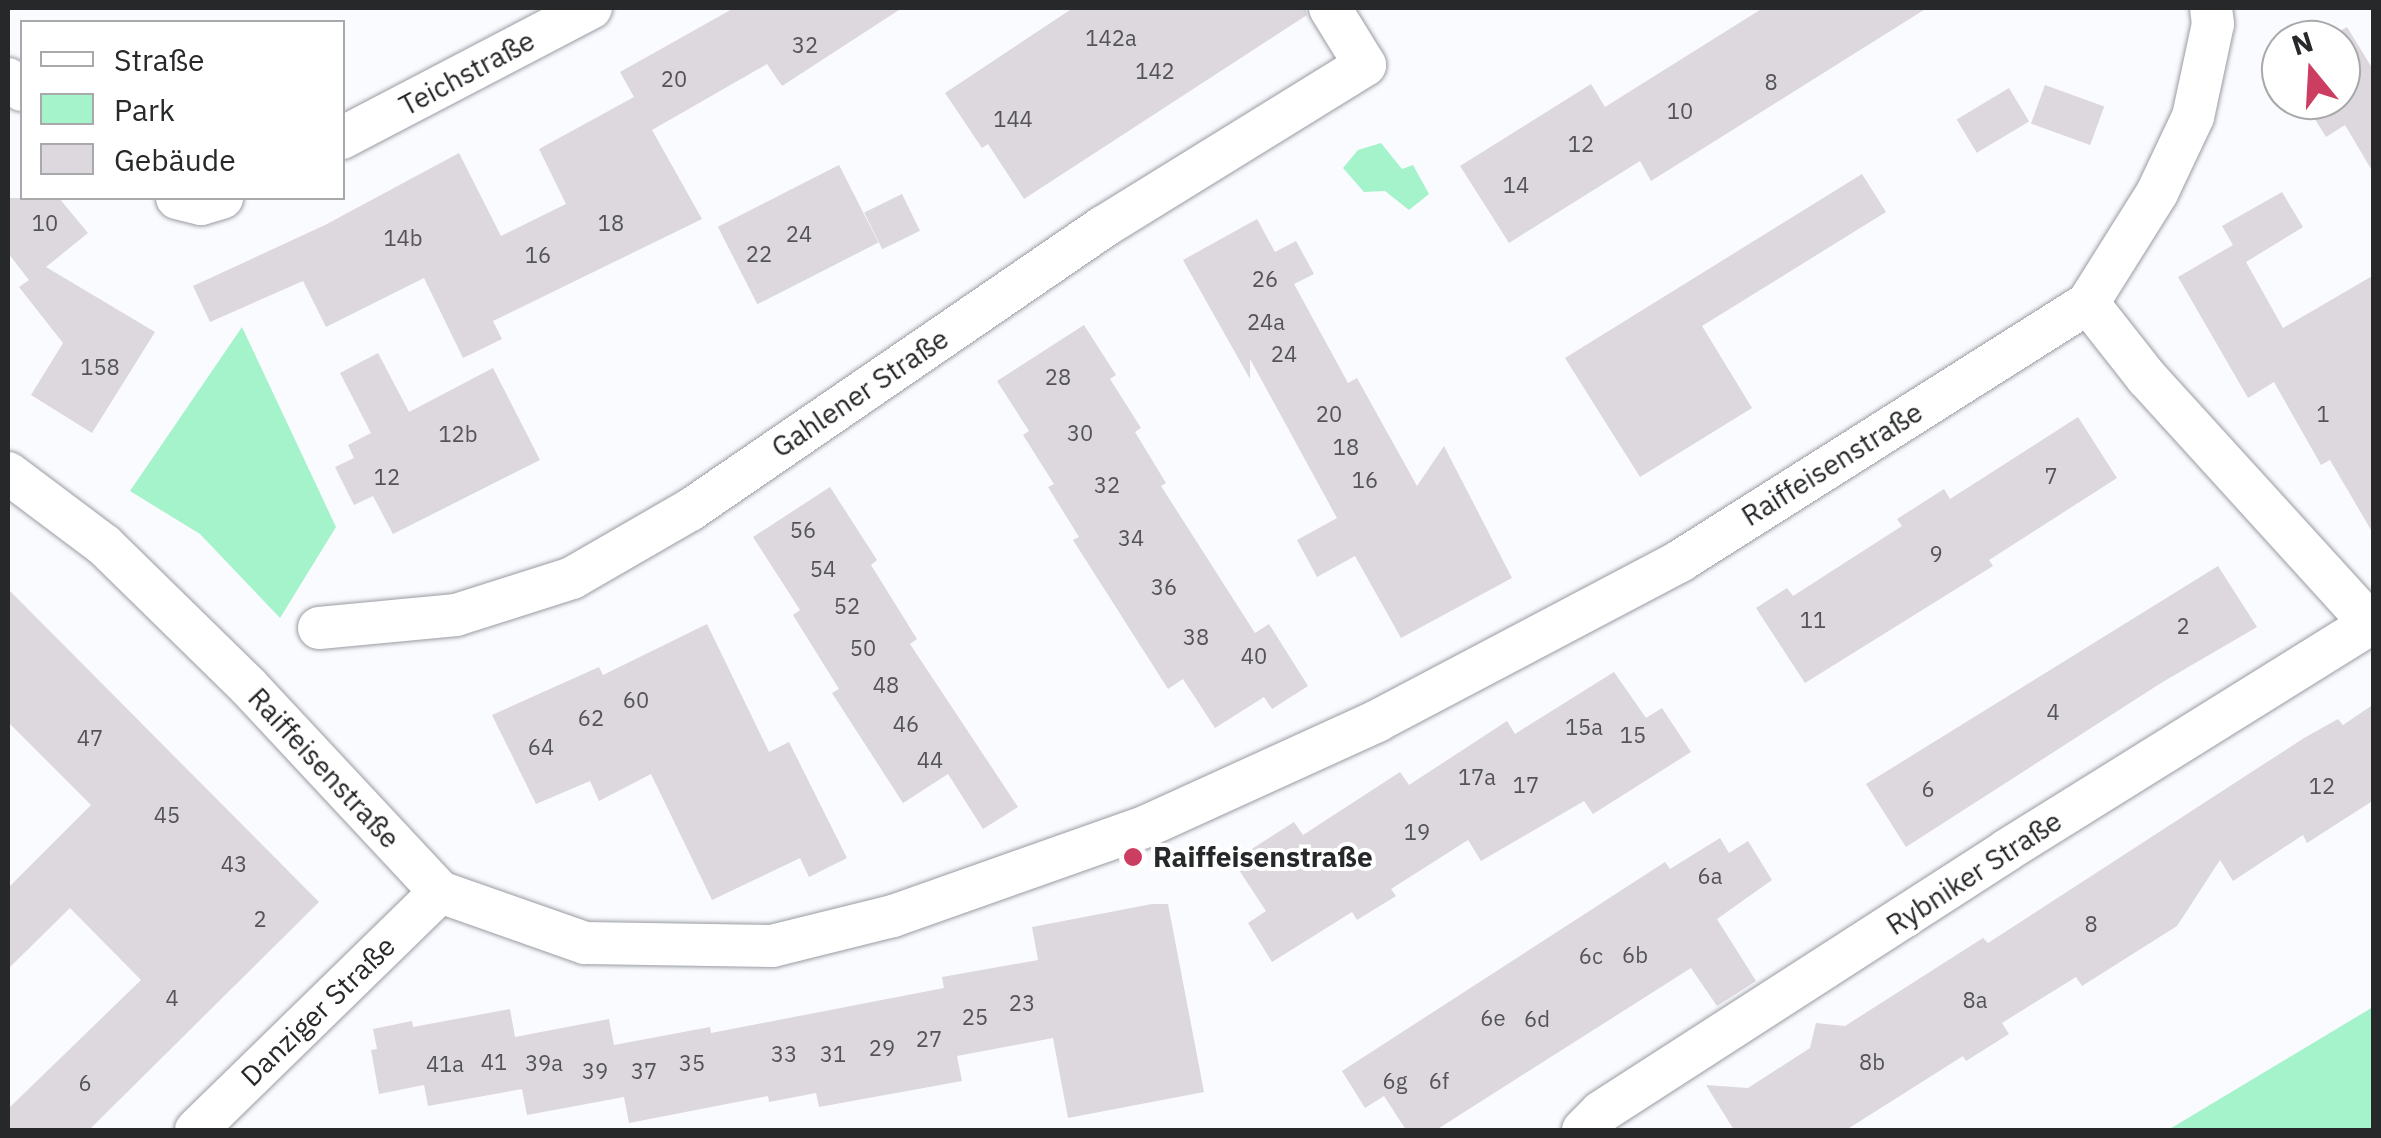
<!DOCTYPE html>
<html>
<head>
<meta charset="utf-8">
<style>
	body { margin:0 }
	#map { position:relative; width:2381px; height:1138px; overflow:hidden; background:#fafbfe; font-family:"IBM Plex Sans",sans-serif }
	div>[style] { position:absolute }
	.green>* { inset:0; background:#a5f3cb }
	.building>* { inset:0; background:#ddd7de; transform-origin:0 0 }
	.roads { filter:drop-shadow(0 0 2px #999ca3) drop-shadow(0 0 2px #999ca3) }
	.street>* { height:42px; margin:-21px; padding:0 21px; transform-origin:21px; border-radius:21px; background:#fff }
	.dots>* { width:28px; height:28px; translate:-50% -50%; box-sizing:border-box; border:5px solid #fff; border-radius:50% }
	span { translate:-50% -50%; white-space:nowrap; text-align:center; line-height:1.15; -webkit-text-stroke:8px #fff; paint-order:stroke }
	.number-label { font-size:22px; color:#545457 }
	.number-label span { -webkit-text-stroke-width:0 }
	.street-label { font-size:28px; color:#26282a }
	.poi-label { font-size:28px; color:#26282a; font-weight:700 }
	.left { translate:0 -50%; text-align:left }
	.frame { position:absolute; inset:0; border:10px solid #26282a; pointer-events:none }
	.legend { position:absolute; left:20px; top:20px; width:325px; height:180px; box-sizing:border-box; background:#fff; border:2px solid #a8a9aa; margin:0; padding:12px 18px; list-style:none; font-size:30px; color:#26282a }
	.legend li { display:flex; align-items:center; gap:20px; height:50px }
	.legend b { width:50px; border:2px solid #a8a9aa }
	.north { position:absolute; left:2261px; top:20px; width:100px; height:100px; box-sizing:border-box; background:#fff; border:2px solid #a8a9aa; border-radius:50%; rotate:342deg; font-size:28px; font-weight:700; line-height:40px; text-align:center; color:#26282a }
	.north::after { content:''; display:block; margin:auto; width:35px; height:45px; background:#cc3d62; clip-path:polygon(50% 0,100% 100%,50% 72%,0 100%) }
</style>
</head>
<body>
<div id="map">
	<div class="green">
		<div style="clip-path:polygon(1381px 143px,1402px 169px,1413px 165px,1429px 194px,1409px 210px,1385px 191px,1364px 192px,1343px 168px,1358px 150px)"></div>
		<div style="clip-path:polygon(242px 327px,336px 527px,280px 618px,200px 534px,130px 491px)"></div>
		<div style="clip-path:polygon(2373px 1007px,2373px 1130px,2168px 1130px)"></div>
	</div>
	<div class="building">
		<div style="clip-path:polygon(734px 8px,902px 8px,782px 86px,767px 64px,652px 130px,702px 219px,493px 321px,502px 339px,463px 358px,424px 278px,326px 327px,303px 281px,210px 322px,193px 286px,325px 225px,459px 153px,501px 236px,566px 204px,539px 149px,634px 97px,620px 72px)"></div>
		<div style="clip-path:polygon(1073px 8px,1305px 8px,1307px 15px,1024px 199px,988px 144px,982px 148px,945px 93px)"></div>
		<div style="clip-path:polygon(1763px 8px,1927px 8px,1651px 181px,1640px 161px,1509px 243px,1460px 166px,1591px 84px,1605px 107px)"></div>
		<div style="clip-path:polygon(2347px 27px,2374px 71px,2374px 174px,2345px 125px,2326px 137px,2303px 100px,2341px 100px,2341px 40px,2323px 40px)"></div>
		<div style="left:2045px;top:85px;width:63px;height:41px;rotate:20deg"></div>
		<div style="left:2009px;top:88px;width:39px;height:61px;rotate:59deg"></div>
		<div style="left:839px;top:165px;width:87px;height:136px;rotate:63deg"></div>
		<div style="clip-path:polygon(1862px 174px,1886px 212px,1702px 326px,1752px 408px,1640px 477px,1565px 358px)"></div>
		<div style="clip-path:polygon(2282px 192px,2303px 227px,2246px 262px,2283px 328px,2374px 275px,2374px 535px,2330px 460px,2321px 465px,2274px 382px,2248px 398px,2178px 277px,2233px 245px,2222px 226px)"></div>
		<div style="left:902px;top:194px;width:41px;height:42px;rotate:64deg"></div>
		<div style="clip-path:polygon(8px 198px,59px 198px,88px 233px,46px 267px,155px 332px,92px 433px,31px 395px,63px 343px,19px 287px,29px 280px,8px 253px)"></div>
		<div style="clip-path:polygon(1257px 219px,1275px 252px,1296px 241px,1314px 274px,1294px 284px,1348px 383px,1357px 378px,1417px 486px,1444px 446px,1512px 578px,1401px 638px,1355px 556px,1317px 577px,1297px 540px,1337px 518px,1250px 359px,1250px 379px,1183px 260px)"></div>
		<div style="clip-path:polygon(1084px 325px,1116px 375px,1110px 379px,1141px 428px,1135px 432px,1166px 483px,1161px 486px,1255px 633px,1269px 624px,1308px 686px,1272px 709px,1264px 697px,1215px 728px,1183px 679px,1168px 689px,1073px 540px,1079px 537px,1048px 487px,1054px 484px,1023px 435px,1029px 431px,997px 381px)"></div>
		<div style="clip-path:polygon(378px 353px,409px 412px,493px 368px,540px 460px,393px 534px,373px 496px,354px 505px,335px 467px,354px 458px,348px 445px,371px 433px,340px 373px)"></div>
		<div style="clip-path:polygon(2078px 417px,2117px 478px,1989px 560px,1993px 566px,1805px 683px,1756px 608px,1787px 588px,1793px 596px,1902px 526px,1897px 519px,1944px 489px,1950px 499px)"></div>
		<div style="clip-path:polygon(830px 487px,877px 560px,871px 565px,917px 639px,910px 644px,1018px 807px,983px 829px,948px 774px,903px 803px,832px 693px,839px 689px,793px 615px,800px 610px,753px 537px)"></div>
		<div style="clip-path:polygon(2218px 566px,2257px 627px,2161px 683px,1906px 847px,1866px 784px)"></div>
		<div style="clip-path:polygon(8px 589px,319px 902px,89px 1130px,8px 1130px,8px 1109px,141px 980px,70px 908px,8px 969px,8px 888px,91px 805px,8px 722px)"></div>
		<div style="clip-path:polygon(707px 624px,769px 752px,789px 742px,847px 858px,809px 877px,800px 858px,712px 900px,651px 774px,599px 801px,590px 781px,536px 804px,492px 715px,599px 667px,603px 675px)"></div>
		<div style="clip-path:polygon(1614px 672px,1646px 718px,1662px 708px,1691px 752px,1593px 814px,1584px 801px,1481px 861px,1468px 840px,1391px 889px,1396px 896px,1357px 920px,1352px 912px,1272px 962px,1248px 923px,1266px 911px,1233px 861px,1294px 822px,1303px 835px,1400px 772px,1409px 785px,1507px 721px,1515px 734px)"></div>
		<div style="clip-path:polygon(2374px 704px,2374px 800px,2307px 843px,2303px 835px,2233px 881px,2220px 860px,2177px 926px,2082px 986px,2076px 977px,2002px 1023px,2009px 1034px,1966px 1061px,1963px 1056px,1846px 1130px,1734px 1130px,1706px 1085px,1748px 1088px,1810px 1048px,1816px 1023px,1845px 1026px,1983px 938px,1988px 943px,2304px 738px,2338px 719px,2343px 725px)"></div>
		<div style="clip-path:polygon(1720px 838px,1729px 853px,1748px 841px,1772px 880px,1717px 919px,1756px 981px,1717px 1006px,1691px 968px,1436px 1130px,1406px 1130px,1384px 1096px,1365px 1108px,1342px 1071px,1665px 862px,1670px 869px)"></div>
		<div style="clip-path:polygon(1152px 904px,1168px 904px,1204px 1092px,1068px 1118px,1053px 1038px,957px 1056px,962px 1081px,819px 1107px,816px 1093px,769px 1102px,768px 1096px,629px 1123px,624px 1097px,527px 1115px,522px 1089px,428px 1106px,424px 1085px,379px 1094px,371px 1050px,377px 1049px,373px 1029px,412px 1021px,413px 1027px,510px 1009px,515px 1037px,609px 1019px,614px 1045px,710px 1027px,711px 1033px,944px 988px,942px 977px,1038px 960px,1032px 927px)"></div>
	</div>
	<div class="roads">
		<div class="street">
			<div style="left:8px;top:79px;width:18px;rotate:38deg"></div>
			<div style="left:342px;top:138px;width:281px;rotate:-27.6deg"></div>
			<div style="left:177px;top:198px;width:25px;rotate:14deg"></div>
			<div style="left:201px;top:204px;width:22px;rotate:-16deg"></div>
			<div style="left:2088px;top:303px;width:95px;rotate:51.8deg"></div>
			<div style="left:2147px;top:378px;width:333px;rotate:47.7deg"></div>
			<div style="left:8px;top:473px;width:120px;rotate:36.9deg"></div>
			<div style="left:104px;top:545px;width:202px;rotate:44.4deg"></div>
			<div style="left:248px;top:686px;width:282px;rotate:47deg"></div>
			<div style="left:440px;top:892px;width:154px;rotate:19.4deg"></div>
			<div style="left:585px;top:943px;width:187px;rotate:0.9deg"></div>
			<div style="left:772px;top:946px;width:125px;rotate:-13.9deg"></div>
			<div style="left:893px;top:916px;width:269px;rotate:-19.5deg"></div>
			<div style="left:1147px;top:826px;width:253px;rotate:-24.5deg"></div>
			<div style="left:1377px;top:721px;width:343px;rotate:-27.8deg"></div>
			<div style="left:1680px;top:561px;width:483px;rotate:-32.3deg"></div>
			<div style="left:2088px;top:303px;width:130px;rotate:-57.9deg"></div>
			<div style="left:2157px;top:193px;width:84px;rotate:-64.7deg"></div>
			<div style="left:2193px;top:117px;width:95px;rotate:-77.9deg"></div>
			<div style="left:2213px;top:24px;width:16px;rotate:-97deg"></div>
			<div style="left:319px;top:628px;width:138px;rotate:-5.4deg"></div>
			<div style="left:456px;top:615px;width:122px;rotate:-17.7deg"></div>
			<div style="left:572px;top:578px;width:136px;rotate:-30deg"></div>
			<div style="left:690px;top:510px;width:501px;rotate:-34.42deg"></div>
			<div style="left:1103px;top:227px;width:308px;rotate:-31.7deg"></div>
			<div style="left:1365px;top:65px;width:67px;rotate:-121.6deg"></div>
			<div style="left:196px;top:1130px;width:341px;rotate:-44.3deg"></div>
			<div style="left:1583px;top:1130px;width:25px;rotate:-45deg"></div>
			<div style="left:1601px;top:1112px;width:483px;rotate:-32.8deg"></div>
			<div style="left:2007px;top:850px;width:432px;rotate:-31.9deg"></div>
		</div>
	</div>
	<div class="dots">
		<div style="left:1133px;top:857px;background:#cc3d62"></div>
	</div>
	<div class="number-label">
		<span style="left:1111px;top:38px">142a</span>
		<span style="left:805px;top:45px">32</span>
		<span style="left:1155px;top:71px">142</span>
		<span style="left:674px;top:79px">20</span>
		<span style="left:1771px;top:82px">8</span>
		<span style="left:1680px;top:111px">10</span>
		<span style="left:1013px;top:119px">144</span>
		<span style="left:1581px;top:144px">12</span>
		<span style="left:1516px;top:185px">14</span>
		<span style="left:45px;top:223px">10</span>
		<span style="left:611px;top:223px">18</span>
		<span style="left:799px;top:234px">24</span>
		<span style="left:403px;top:238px">14b</span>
		<span style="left:759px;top:254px">22</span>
		<span style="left:538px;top:255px">16</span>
		<span style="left:1265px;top:279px">26</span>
		<span style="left:1266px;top:322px">24a</span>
		<span style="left:1284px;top:354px">24</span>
		<span style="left:100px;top:367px">158</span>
		<span style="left:1058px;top:377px">28</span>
		<span style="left:1329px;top:414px">20</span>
		<span style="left:2323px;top:414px">1</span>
		<span style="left:1080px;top:433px">30</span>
		<span style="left:458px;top:434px">12b</span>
		<span style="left:1346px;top:447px">18</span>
		<span style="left:2051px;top:476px">7</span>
		<span style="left:387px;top:477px">12</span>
		<span style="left:1365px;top:480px">16</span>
		<span style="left:1107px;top:485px">32</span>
		<span style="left:803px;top:530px">56</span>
		<span style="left:1131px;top:538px">34</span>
		<span style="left:1936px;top:554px">9</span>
		<span style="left:823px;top:569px">54</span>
		<span style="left:1164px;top:587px">36</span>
		<span style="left:847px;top:606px">52</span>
		<span style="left:1813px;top:620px">11</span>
		<span style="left:2183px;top:626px">2</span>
		<span style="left:1196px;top:637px">38</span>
		<span style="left:863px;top:648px">50</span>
		<span style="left:1254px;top:656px">40</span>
		<span style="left:886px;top:685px">48</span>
		<span style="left:636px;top:700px">60</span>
		<span style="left:2053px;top:712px">4</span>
		<span style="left:591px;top:718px">62</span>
		<span style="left:906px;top:724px">46</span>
		<span style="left:1584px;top:727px">15a</span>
		<span style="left:1633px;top:735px">15</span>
		<span style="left:90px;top:738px">47</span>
		<span style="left:541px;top:747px">64</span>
		<span style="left:930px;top:760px">44</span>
		<span style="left:1477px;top:777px">17a</span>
		<span style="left:1526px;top:785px">17</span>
		<span style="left:2322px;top:786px">12</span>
		<span style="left:1928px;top:789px">6</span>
		<span style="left:167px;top:815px">45</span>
		<span style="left:1417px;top:832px">19</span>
		<span style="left:234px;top:864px">43</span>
		<span style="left:1710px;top:876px">6a</span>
		<span style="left:260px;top:919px">2</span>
		<span style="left:2091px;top:924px">8</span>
		<span style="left:1635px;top:955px">6b</span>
		<span style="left:1591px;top:956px">6c</span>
		<span style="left:172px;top:998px">4</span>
		<span style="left:1975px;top:1000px">8a</span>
		<span style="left:1022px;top:1003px">23</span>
		<span style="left:975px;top:1017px">25</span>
		<span style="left:1493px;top:1018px">6e</span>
		<span style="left:1537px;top:1019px">6d</span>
		<span style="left:929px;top:1039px">27</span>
		<span style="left:882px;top:1048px">29</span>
		<span style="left:784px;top:1054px">33</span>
		<span style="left:833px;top:1054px">31</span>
		<span style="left:494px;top:1062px">41</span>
		<span style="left:1872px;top:1062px">8b</span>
		<span style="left:544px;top:1063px">39a</span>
		<span style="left:692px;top:1063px">35</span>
		<span style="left:445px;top:1064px">41a</span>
		<span style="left:595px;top:1071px">39</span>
		<span style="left:644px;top:1071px">37</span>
		<span style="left:1395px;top:1081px">6g</span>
		<span style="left:1439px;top:1081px">6f</span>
		<span style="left:85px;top:1083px">6</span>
	</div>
	<div class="street-label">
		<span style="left:467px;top:73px;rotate:-28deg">Teichstraße</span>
		<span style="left:860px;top:393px;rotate:-34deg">Gahlener Straße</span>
		<span style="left:1832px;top:464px;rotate:-32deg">Raiffeisenstraße</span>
		<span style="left:324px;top:768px;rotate:47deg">Raiffeisenstraße</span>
		<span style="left:1974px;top:873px;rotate:-33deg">Rybniker Straße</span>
		<span style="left:318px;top:1011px;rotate:-44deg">Danziger Straße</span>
	</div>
	<div class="poi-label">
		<span class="left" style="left:1153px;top:857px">Raiffeisenstraße</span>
	</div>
	<div class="frame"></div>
	<ul class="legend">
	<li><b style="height:12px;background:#fff"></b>Straße</li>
	<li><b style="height:28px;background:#a5f3cb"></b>Park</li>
	<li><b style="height:28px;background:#ddd7de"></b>Gebäude</li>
	</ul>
	<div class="north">N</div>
</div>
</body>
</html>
